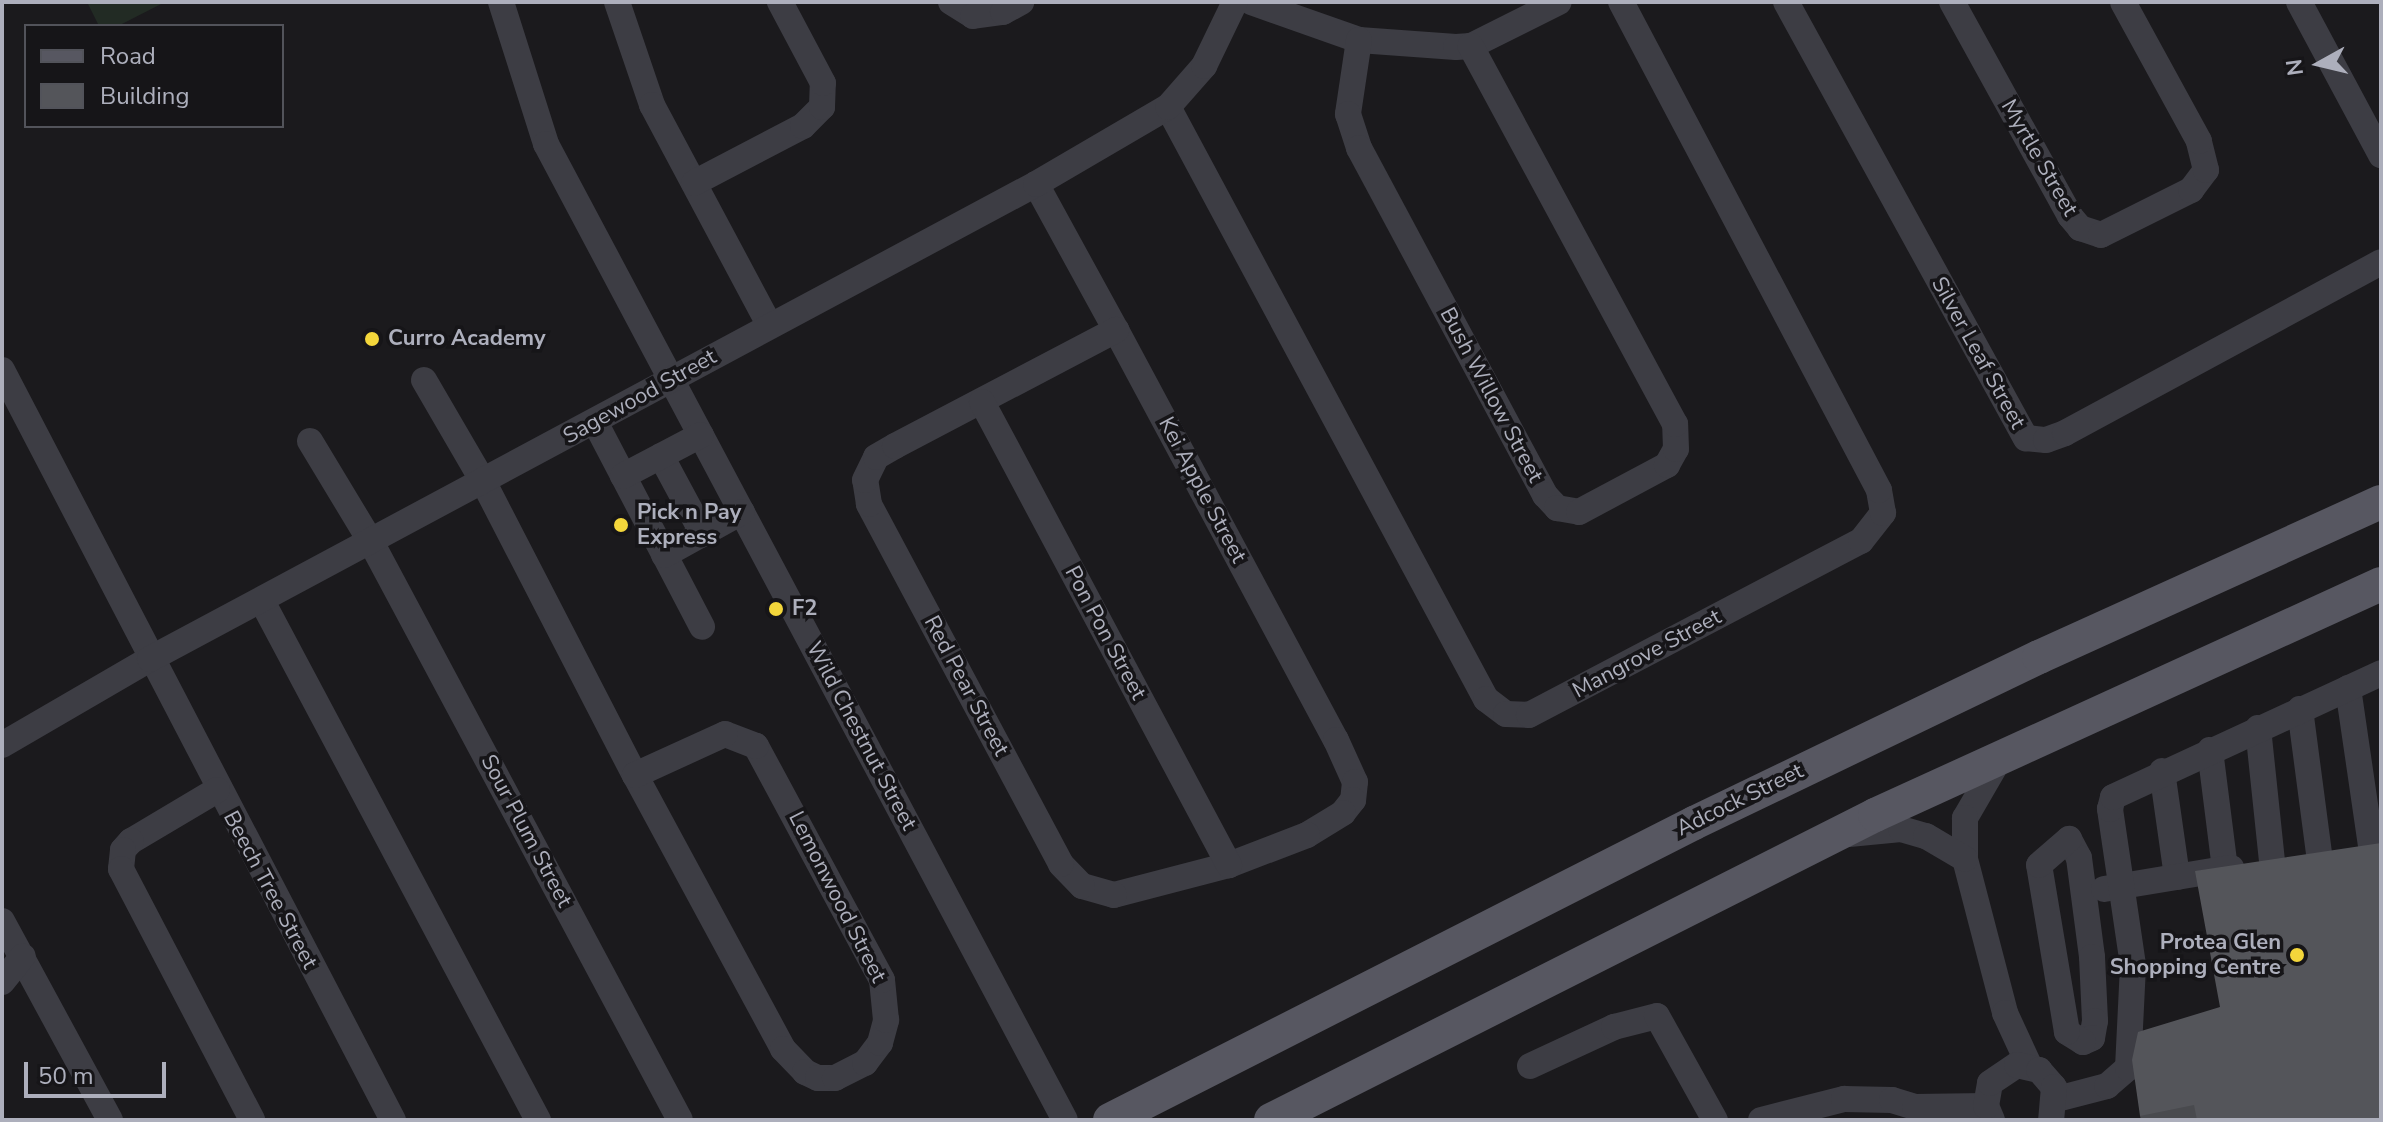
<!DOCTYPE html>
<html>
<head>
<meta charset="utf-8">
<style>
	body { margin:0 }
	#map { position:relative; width:2383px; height:1122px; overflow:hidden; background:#1b1a1d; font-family:"Nunito Sans",sans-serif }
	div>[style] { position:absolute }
	.green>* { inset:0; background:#222b24 }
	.minor>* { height:26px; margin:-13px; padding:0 13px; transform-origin:13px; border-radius:13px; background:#3d3d44 }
	.major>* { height:34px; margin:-17px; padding:0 17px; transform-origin:17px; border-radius:17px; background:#575761 }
	.wall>* { inset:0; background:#494a4e }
	.building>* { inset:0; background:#54555a }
	.dots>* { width:22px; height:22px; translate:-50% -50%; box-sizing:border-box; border:4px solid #161518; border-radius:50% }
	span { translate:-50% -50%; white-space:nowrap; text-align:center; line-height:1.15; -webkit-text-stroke:7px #161518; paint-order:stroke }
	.street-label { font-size:22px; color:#adafbc }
	.poi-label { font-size:22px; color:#adafbc; font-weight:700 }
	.left { translate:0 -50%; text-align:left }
	.right { translate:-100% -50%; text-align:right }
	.frame { position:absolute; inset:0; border:4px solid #adafbc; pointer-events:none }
	.legend { position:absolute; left:24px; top:24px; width:260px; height:104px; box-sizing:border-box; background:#161518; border:2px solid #52535a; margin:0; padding:10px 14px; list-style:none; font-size:24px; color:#adafbc }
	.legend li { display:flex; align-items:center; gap:16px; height:40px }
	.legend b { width:40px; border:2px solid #52535a }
	.north { position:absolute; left:2279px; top:24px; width:80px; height:80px; -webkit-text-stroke:6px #161518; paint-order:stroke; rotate:262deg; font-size:22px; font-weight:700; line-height:32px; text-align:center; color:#adafbc }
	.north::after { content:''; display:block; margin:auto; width:28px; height:36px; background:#adafbc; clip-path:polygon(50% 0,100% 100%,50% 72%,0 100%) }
	.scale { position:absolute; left:24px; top:1062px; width:142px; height:36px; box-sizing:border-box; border:4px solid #adafbc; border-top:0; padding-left:10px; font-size:24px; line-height:28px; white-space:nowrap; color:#adafbc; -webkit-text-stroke:6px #161518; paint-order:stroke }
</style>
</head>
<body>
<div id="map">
	<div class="green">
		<div style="clip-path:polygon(87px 2px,165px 2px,118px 26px,99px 26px)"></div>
	</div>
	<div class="minor">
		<div style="left:501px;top:2px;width:149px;rotate:72.4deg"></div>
		<div style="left:546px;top:144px;width:1105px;rotate:62deg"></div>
		<div style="left:617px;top:2px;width:109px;rotate:71.2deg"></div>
		<div style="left:652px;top:105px;width:248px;rotate:61.9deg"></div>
		<div style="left:951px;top:2px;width:26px;rotate:32deg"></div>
		<div style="left:973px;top:16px;width:30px;rotate:-8deg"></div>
		<div style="left:1003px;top:12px;width:21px;rotate:-29deg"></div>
		<div style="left:1251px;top:2px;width:114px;rotate:19.4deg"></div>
		<div style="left:1359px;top:40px;width:97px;rotate:4.1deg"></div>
		<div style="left:1456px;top:47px;width:15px;rotate:-4deg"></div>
		<div style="left:1471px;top:46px;width:98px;rotate:-26.6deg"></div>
		<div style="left:1786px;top:2px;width:498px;rotate:61.2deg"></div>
		<div style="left:2026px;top:438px;width:20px;rotate:6deg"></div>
		<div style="left:2046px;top:440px;width:20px;rotate:-20deg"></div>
		<div style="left:2065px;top:433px;width:359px;rotate:-28.4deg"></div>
		<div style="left:1952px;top:2px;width:244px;rotate:61.1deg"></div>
		<div style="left:2070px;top:216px;width:16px;rotate:50deg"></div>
		<div style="left:2080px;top:228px;width:22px;rotate:18deg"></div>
		<div style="left:2101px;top:235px;width:101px;rotate:-26.6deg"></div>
		<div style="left:2191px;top:190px;width:25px;rotate:-53deg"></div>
		<div style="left:2206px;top:170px;width:30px;rotate:-104deg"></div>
		<div style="left:2199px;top:141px;width:158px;rotate:-118.7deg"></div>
		<div style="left:2299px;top:2px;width:174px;rotate:61.8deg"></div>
		<div style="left:1359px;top:40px;width:75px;rotate:98.5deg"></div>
		<div style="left:1348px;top:114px;width:36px;rotate:72deg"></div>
		<div style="left:1359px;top:148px;width:394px;rotate:61.8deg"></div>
		<div style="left:1545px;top:495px;width:18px;rotate:47deg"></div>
		<div style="left:1557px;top:508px;width:22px;rotate:10deg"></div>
		<div style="left:1579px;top:512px;width:100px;rotate:-28.1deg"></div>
		<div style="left:1667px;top:465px;width:18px;rotate:-61deg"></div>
		<div style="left:1676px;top:449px;width:25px;rotate:-92deg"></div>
		<div style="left:1675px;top:424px;width:430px;rotate:-118.4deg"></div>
		<div style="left:1168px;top:107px;width:672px;rotate:61.76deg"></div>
		<div style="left:1486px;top:699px;width:25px;rotate:37deg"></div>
		<div style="left:1506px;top:714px;width:23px;rotate:2deg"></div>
		<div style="left:1529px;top:715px;width:375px;rotate:-27.7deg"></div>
		<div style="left:1861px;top:541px;width:36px;rotate:-52deg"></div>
		<div style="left:1883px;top:513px;width:23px;rotate:-100deg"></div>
		<div style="left:1879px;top:490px;width:552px;rotate:-117.86deg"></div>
		<div style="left:694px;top:183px;width:123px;rotate:-27.6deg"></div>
		<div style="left:803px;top:126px;width:27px;rotate:-45deg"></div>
		<div style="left:822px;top:107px;width:24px;rotate:-88deg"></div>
		<div style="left:823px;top:83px;width:92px;rotate:-118deg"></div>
		<div style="left:1036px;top:184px;width:166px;rotate:61.3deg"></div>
		<div style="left:1116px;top:330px;width:465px;rotate:61.8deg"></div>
		<div style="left:1336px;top:740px;width:46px;rotate:65.7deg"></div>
		<div style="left:1355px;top:782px;width:18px;rotate:96deg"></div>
		<div style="left:1353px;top:800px;width:16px;rotate:128deg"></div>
		<div style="left:1343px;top:813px;width:42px;rotate:148.6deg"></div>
		<div style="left:1307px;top:835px;width:84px;rotate:159deg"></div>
		<div style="left:1229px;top:865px;width:119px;rotate:165.4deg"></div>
		<div style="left:1114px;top:895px;width:33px;rotate:-164deg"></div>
		<div style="left:1082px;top:886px;width:30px;rotate:-134deg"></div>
		<div style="left:1061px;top:864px;width:408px;rotate:-118.1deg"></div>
		<div style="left:869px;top:504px;width:24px;rotate:-99deg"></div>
		<div style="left:865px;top:480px;width:25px;rotate:-64deg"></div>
		<div style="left:876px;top:457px;width:22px;rotate:-30deg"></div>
		<div style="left:895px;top:446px;width:250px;rotate:-27.7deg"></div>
		<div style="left:2px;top:370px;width:846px;rotate:62.47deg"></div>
		<div style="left:424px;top:380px;width:119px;rotate:59.8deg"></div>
		<div style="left:484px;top:483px;width:329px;rotate:62.7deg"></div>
		<div style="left:635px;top:775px;width:311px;rotate:61.6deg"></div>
		<div style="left:783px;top:1049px;width:32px;rotate:46deg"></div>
		<div style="left:805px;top:1072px;width:14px;rotate:25deg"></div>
		<div style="left:818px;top:1078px;width:17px"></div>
		<div style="left:835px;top:1078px;width:34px;rotate:-27deg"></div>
		<div style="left:865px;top:1063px;width:25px;rotate:-53deg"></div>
		<div style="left:880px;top:1043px;width:24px;rotate:-75deg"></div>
		<div style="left:886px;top:1020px;width:40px;rotate:-95.7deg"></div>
		<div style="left:882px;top:980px;width:266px;rotate:-118.3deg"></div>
		<div style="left:756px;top:746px;width:33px;rotate:-159deg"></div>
		<div style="left:725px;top:734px;width:99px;rotate:155.5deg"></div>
		<div style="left:982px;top:402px;width:525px;rotate:61.92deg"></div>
		<div style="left:595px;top:422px;width:231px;rotate:62.4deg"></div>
		<div style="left:310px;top:441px;width:118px;rotate:58.9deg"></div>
		<div style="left:371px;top:542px;width:655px;rotate:61.87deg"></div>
		<div style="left:661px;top:456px;width:89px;rotate:61.7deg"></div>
		<div style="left:623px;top:476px;width:88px;rotate:-27.7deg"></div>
		<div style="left:664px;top:555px;width:89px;rotate:-28.9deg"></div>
		<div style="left:262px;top:601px;width:588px;rotate:62deg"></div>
		<div style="left:2348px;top:688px;width:160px;rotate:81.7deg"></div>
		<div style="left:2300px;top:709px;width:146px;rotate:82.5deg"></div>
		<div style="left:2258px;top:728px;width:135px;rotate:84deg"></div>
		<div style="left:2px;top:745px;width:171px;rotate:-30.2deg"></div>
		<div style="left:150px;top:659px;width:1005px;rotate:-28.2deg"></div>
		<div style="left:1036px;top:184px;width:153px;rotate:-30.3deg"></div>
		<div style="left:1168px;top:107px;width:55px;rotate:-48.7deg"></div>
		<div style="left:1204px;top:66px;width:71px;rotate:-64.2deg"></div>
		<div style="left:2210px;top:750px;width:120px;rotate:82.8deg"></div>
		<div style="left:2001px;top:756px;width:72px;rotate:120.1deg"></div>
		<div style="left:1965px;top:818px;width:41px;rotate:90deg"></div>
		<div style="left:1965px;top:859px;width:159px;rotate:75.4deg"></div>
		<div style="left:2005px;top:1013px;width:57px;rotate:65.2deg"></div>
		<div style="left:2162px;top:771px;width:107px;rotate:81.9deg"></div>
		<div style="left:217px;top:790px;width:100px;rotate:149.3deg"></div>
		<div style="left:131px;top:841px;width:12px;rotate:132deg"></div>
		<div style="left:123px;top:850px;width:19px;rotate:96deg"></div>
		<div style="left:121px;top:869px;width:283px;rotate:62.4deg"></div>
		<div style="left:1849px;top:834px;width:52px;rotate:-5.5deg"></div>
		<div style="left:1901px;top:829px;width:26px;rotate:16deg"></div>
		<div style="left:1926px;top:836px;width:45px;rotate:30.5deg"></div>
		<div style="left:2069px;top:839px;width:21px;rotate:62deg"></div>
		<div style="left:2079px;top:858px;width:100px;rotate:82.5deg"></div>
		<div style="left:2092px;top:957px;width:64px;rotate:87.3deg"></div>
		<div style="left:2095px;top:1021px;width:17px;rotate:100deg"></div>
		<div style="left:2092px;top:1038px;width:10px;rotate:156deg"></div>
		<div style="left:2083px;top:1042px;width:19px;rotate:-148deg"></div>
		<div style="left:2067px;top:1032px;width:169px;rotate:-99.5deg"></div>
		<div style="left:2039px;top:865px;width:40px;rotate:-41deg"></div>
		<div style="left:2104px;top:889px;width:129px;rotate:-9.4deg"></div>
		<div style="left:2px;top:921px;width:226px;rotate:61.5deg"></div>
		<div style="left:2px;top:982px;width:33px;rotate:-51deg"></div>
		<div style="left:1530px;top:1066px;width:93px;rotate:-24.9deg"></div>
		<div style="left:1614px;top:1027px;width:44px;rotate:-14.3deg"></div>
		<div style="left:1657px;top:1016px;width:119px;rotate:60.9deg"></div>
		<div style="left:2057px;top:1099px;width:52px;rotate:-14.6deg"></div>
		<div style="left:2107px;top:1086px;width:28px;rotate:-41deg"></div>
		<div style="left:2128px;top:1068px;width:103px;rotate:-87.2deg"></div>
		<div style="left:2133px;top:965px;width:158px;rotate:-98.4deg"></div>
		<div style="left:2110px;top:809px;width:12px;rotate:-76deg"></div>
		<div style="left:2113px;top:797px;width:295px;rotate:-24.8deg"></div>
		<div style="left:1761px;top:1120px;width:86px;rotate:-14.2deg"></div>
		<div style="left:1844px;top:1099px;width:48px;rotate:1.2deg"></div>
		<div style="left:1892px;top:1100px;width:24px;rotate:17deg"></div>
		<div style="left:1915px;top:1107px;width:71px;rotate:-0.8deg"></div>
		<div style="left:1992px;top:1120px;width:15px;rotate:-113deg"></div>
		<div style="left:1986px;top:1106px;width:23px;rotate:-80deg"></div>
		<div style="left:1990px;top:1083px;width:32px;rotate:-34deg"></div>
		<div style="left:2017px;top:1065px;width:23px;rotate:13deg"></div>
		<div style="left:2039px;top:1070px;width:23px;rotate:49deg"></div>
		<div style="left:2054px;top:1087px;width:33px;rotate:95deg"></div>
	</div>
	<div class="major">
		<div style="left:1110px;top:1120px;width:655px;rotate:-26.96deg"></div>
		<div style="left:1694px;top:823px;width:383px;rotate:-25.7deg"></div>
		<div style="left:2039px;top:657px;width:375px;rotate:-24.4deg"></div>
		<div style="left:1271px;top:1120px;width:677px;rotate:-26.79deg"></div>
		<div style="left:1875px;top:815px;width:556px;rotate:-24.54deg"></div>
	</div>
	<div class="wall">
		<div style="clip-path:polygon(2220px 1007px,2381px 1120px,2141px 1120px,2140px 1116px)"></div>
	</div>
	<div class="building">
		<div style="clip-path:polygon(2381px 843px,2381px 1120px,2197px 1120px,2194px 1105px,2140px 1116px,2132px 1060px,2138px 1032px,2220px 1007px,2195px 871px)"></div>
	</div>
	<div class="dots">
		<div style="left:372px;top:339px;background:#f3d63b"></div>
		<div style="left:621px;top:525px;background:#f3d63b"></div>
		<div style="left:776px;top:609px;background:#f3d63b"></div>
		<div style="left:2297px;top:955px;background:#f3d63b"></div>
	</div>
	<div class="street-label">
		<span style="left:2039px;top:158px;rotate:60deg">Myrtle Street</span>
		<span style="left:1978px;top:353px;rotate:61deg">Silver Leaf Street</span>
		<span style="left:1491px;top:395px;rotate:62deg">Bush Willow Street</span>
		<span style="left:640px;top:397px;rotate:-29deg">Sagewood Street</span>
		<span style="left:1202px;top:490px;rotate:62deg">Kei Apple Street</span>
		<span style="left:1105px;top:633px;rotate:62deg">Pon Pon Street</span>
		<span style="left:1647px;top:654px;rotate:-28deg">Mangrove Street</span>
		<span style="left:966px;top:686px;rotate:62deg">Red Pear Street</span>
		<span style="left:861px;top:736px;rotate:62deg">Wild Chestnut Street</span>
		<span style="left:1740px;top:800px;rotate:-26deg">Adcock Street</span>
		<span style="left:526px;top:831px;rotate:62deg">Sour Plum Street</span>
		<span style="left:270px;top:890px;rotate:62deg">Beech Tree Street</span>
		<span style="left:837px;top:897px;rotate:63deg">Lemonwood Street</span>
	</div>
	<div class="poi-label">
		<span class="left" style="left:388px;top:339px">Curro Academy</span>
		<span class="left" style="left:637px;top:525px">Pick n Pay<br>Express</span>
		<span class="left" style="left:792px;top:609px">F2</span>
		<span class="right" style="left:2281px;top:955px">Protea Glen<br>Shopping Centre</span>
	</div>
	<div class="frame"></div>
	<ul class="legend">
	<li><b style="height:10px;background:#575761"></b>Road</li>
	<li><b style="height:22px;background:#54555a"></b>Building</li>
	</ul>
	<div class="north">N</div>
	<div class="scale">50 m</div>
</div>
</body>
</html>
